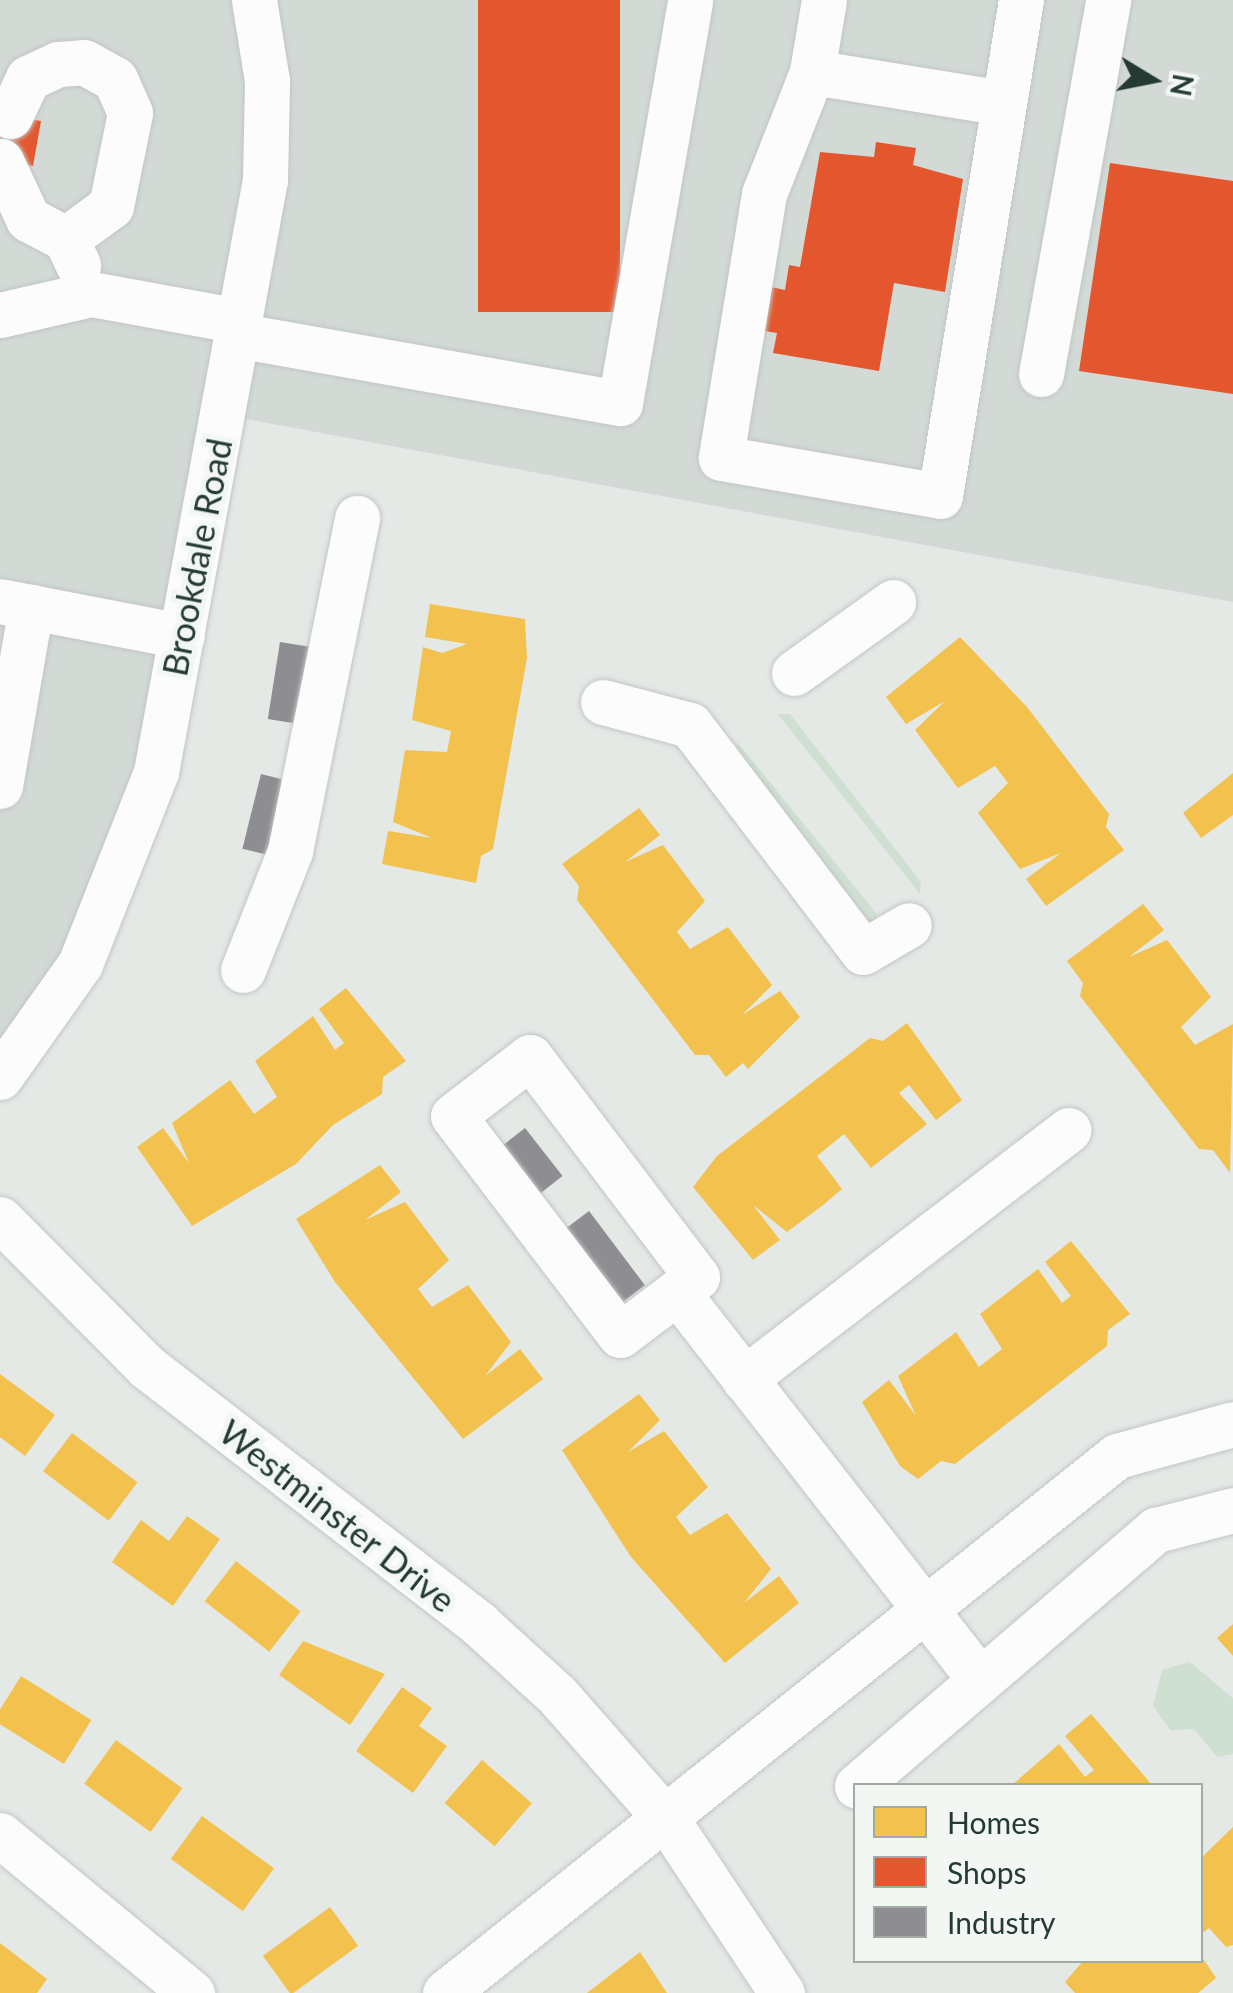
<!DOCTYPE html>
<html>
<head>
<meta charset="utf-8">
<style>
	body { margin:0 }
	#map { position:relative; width:1233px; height:1993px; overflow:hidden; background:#e4e9e6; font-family:Lato,sans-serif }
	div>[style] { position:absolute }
	.built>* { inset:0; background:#d3dad6 }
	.green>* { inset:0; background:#cfe0d3 }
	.homes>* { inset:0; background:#f2c14e; transform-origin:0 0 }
	.shops>* { inset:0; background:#e4572e; transform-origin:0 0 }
	.industry>* { inset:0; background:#8d8d92; transform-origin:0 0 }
	.roads { filter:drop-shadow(0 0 2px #c1c6c3) drop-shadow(0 0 2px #c1c6c3) }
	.minor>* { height:45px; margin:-22.5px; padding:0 22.5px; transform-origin:22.5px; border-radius:22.5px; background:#fbfcfb }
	span { translate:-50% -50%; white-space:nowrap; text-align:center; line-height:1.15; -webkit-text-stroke:10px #f2f7f4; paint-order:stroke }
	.street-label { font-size:35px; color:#243a32 }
	.legend { position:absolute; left:853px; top:1783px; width:350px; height:180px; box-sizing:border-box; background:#f2f7f4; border:2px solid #a0aba6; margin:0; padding:12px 18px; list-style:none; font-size:30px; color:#243a32 }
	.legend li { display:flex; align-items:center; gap:20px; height:50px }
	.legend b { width:50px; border:2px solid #a0aba6 }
	.north { position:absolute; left:1103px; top:30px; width:100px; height:100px; -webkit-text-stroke:8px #f2f7f4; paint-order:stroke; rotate:100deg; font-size:28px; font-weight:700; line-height:40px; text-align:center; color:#243a32 }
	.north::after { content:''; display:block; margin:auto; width:35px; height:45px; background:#243a32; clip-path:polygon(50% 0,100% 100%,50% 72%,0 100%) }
</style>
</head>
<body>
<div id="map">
	<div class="built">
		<div style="clip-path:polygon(0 0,1233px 0,1233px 602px,203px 411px,133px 789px,92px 911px,0 1048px)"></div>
	</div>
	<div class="green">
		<div style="clip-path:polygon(778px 714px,790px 714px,921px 882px,920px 894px)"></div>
		<div style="clip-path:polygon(738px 743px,877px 914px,871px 930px,735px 750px)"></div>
		<div style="clip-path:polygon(1190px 1662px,1233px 1698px,1233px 1754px,1217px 1757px,1194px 1729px,1170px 1730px,1153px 1706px,1162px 1670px)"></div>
	</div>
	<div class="homes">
		<div style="clip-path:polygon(430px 604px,525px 619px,527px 658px,493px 849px,481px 856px,476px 883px,382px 864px,388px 831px,432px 838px,393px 822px,405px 750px,447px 752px,451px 731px,412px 720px,423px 647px,442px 653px,467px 644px,425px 637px)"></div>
		<div style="clip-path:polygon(960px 637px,1027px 707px,1109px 814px,1106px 827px,1124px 850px,1046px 906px,1026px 879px,1061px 853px,1020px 869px,978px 813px,1008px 783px,995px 766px,958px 788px,915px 730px,945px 701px,906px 724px,886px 697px)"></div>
		<div style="clip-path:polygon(1233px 773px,1233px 815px,1201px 838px,1183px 813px)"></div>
		<div style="clip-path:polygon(639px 808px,660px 835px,625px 862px,663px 845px,705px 901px,677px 932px,690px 949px,728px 927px,772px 985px,742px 1015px,780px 991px,800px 1017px,748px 1069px,743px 1063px,726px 1077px,709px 1055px,695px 1055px,577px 900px,579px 886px,562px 864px)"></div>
		<div style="clip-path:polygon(1143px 904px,1164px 930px,1129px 957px,1167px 940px,1211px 997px,1181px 1027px,1195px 1045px,1233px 1024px,1230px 1173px,1213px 1150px,1199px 1149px,1080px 996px,1083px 983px,1067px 961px)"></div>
		<div style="clip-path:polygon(346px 988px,406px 1061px,383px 1077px,382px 1094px,333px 1125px,296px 1164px,192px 1226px,137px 1147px,163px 1128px,189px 1163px,172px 1123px,230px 1080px,254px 1114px,277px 1097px,255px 1061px,313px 1016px,335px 1050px,344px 1043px,319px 1009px)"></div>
		<div style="clip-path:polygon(907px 1023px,962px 1100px,936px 1120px,909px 1085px,899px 1093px,927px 1124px,871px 1168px,844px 1134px,817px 1156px,842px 1189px,823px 1205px,787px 1232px,753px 1205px,780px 1240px,753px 1260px,693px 1187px,717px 1156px,870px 1038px,883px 1041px)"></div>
		<div style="clip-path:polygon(380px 1165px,401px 1192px,365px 1220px,405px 1202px,449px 1260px,418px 1289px,432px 1307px,468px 1285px,511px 1342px,485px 1376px,520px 1349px,543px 1379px,463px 1439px,335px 1282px,296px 1219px)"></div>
		<div style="clip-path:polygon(1071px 1241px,1130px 1314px,1108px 1330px,1107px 1346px,955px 1464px,941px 1461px,918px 1479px,900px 1466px,862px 1402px,889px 1380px,916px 1416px,898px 1376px,956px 1332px,979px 1367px,1002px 1349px,980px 1314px,1038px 1269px,1062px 1303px,1071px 1296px,1045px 1262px)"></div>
		<div style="clip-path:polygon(0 1374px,55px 1415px,25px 1456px,0 1437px)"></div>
		<div style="clip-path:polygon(639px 1394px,660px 1420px,628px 1452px,664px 1431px,708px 1487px,676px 1517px,690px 1535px,727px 1513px,771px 1569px,744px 1603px,779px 1576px,799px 1603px,725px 1663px,631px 1557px,562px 1450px)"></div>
		<div style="left:72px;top:1433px;width:82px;height:48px;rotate:37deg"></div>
		<div style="clip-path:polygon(187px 1516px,220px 1539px,173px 1606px,112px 1562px,141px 1520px,169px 1541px)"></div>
		<div style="left:236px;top:1561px;width:82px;height:51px;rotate:38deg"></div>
		<div style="clip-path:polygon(1233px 1624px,1233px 1656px,1217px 1638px)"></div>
		<div style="clip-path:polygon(303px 1641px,385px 1674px,350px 1725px,279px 1675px)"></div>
		<div style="left:21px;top:1676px;width:83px;height:52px;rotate:32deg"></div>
		<div style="clip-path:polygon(402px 1687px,432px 1708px,419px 1726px,447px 1746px,413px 1793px,356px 1751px)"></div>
		<div style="clip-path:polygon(1091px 1714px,1153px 1786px,1011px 1786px,1059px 1744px,1085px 1777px,1094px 1770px,1065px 1736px)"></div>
		<div style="left:116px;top:1740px;width:82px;height:54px;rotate:36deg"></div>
		<div style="left:482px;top:1760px;width:66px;height:57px;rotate:41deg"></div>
		<div style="left:202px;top:1816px;width:89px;height:53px;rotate:36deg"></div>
		<div style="clip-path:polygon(1233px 1827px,1233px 1945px,1226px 1947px,1209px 1928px,1200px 1935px,1200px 1859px)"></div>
		<div style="left:330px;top:1907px;width:48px;height:83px;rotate:54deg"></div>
		<div style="clip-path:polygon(0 1943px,47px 1979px,37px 1993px,0 1993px)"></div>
		<div style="clip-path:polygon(640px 1952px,667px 1993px,587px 1993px)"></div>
		<div style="clip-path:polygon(1200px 1954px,1216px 1978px,1198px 1993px,1075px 1993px,1065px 1982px,1084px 1960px)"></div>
	</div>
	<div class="shops">
		<div style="left:478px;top:0;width:142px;height:312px"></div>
		<div style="clip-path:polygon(0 114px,41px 121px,33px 166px,0 160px)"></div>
		<div style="clip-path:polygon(876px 142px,916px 148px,913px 165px,963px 179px,945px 292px,894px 283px,879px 371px,773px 353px,777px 333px,764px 331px,771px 287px,785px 290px,789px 265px,800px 267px,820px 152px,874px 157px)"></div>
		<div style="clip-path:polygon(1110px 163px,1233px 181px,1233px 394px,1079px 371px)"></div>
	</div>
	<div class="industry">
		<div style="left:280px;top:642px;width:33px;height:78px;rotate:9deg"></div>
		<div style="left:261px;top:774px;width:29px;height:77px;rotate:14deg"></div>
		<div style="left:525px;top:1128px;width:61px;height:37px;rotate:52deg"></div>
		<div style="left:589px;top:1211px;width:93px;height:34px;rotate:53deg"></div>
	</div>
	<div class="roads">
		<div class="minor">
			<div style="left:824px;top:0;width:73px;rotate:99.5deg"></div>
			<div style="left:812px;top:72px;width:131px;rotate:111.5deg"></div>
			<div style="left:764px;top:194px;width:267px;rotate:99.3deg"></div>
			<div style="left:721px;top:458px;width:222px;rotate:9.8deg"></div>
			<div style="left:940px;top:496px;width:503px;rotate:-80.73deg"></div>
			<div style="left:812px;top:72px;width:194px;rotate:9.2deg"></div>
			<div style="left:10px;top:116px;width:42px;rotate:-64.7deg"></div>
			<div style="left:28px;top:78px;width:33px;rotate:-25deg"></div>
			<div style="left:58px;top:64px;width:26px;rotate:-4deg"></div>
			<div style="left:84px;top:62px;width:35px;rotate:29deg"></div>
			<div style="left:115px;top:79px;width:37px;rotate:66deg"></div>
			<div style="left:130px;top:113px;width:95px;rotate:101.5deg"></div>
			<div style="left:111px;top:206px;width:56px;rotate:143.7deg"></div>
			<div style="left:1px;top:161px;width:64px;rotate:65deg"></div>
			<div style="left:28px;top:219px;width:43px;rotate:27.8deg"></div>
			<div style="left:66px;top:239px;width:29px;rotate:65deg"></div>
			<div style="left:0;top:315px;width:93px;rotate:-13deg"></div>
			<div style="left:91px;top:294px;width:151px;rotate:10.3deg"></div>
			<div style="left:237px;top:335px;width:389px;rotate:10.1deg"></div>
			<div style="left:620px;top:403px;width:409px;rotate:-80.1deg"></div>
			<div style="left:1041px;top:374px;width:380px;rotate:-79.8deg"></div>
			<div style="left:0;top:601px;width:185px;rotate:10.9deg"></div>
			<div style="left:794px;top:673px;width:122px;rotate:-35.6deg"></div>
			<div style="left:603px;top:702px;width:90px;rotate:14.8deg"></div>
			<div style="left:690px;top:725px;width:285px;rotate:52.7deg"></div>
			<div style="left:863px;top:952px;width:53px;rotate:-30.4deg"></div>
			<div style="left:0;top:786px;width:182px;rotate:-80.2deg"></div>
			<div style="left:243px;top:970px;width:128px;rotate:-68.4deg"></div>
			<div style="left:290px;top:851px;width:340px;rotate:-78.6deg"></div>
			<div style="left:530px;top:1057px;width:276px;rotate:52.8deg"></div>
			<div style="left:697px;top:1277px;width:96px;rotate:143deg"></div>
			<div style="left:620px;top:1335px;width:275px;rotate:-127.3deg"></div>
			<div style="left:453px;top:1116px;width:97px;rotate:-37.5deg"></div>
			<div style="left:0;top:1077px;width:138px;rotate:-54.7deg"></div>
			<div style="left:80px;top:964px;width:206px;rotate:-68.4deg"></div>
			<div style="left:156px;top:772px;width:602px;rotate:-79.57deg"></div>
			<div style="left:265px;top:180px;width:99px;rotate:-88.8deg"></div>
			<div style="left:267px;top:81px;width:82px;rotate:-99.1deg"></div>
			<div style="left:0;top:1219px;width:209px;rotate:45.2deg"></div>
			<div style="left:147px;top:1367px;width:420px;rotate:37.7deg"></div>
			<div style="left:479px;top:1624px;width:105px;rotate:42.3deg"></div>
			<div style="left:557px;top:1695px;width:167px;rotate:48.7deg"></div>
			<div style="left:667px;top:1820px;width:208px;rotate:56.4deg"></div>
			<div style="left:677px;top:1292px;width:492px;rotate:52deg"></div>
			<div style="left:744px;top:1379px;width:409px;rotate:-37.5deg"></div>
			<div style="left:857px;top:1786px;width:394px;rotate:-40.6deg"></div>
			<div style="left:1156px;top:1530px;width:80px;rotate:-14.6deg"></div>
			<div style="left:0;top:1835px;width:249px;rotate:39.5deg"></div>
			<div style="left:445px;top:1993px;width:860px;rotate:-38.63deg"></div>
			<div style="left:1117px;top:1456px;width:120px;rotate:-15.4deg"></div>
		</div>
	</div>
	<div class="street-label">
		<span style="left:196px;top:557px;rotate:-79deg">Brookdale Road</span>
		<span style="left:338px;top:1515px;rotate:38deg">Westminster Drive</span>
	</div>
	<ul class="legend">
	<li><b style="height:28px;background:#f2c14e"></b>Homes</li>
	<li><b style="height:28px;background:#e4572e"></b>Shops</li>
	<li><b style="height:28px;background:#8d8d92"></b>Industry</li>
	</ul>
	<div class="north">N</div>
</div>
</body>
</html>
